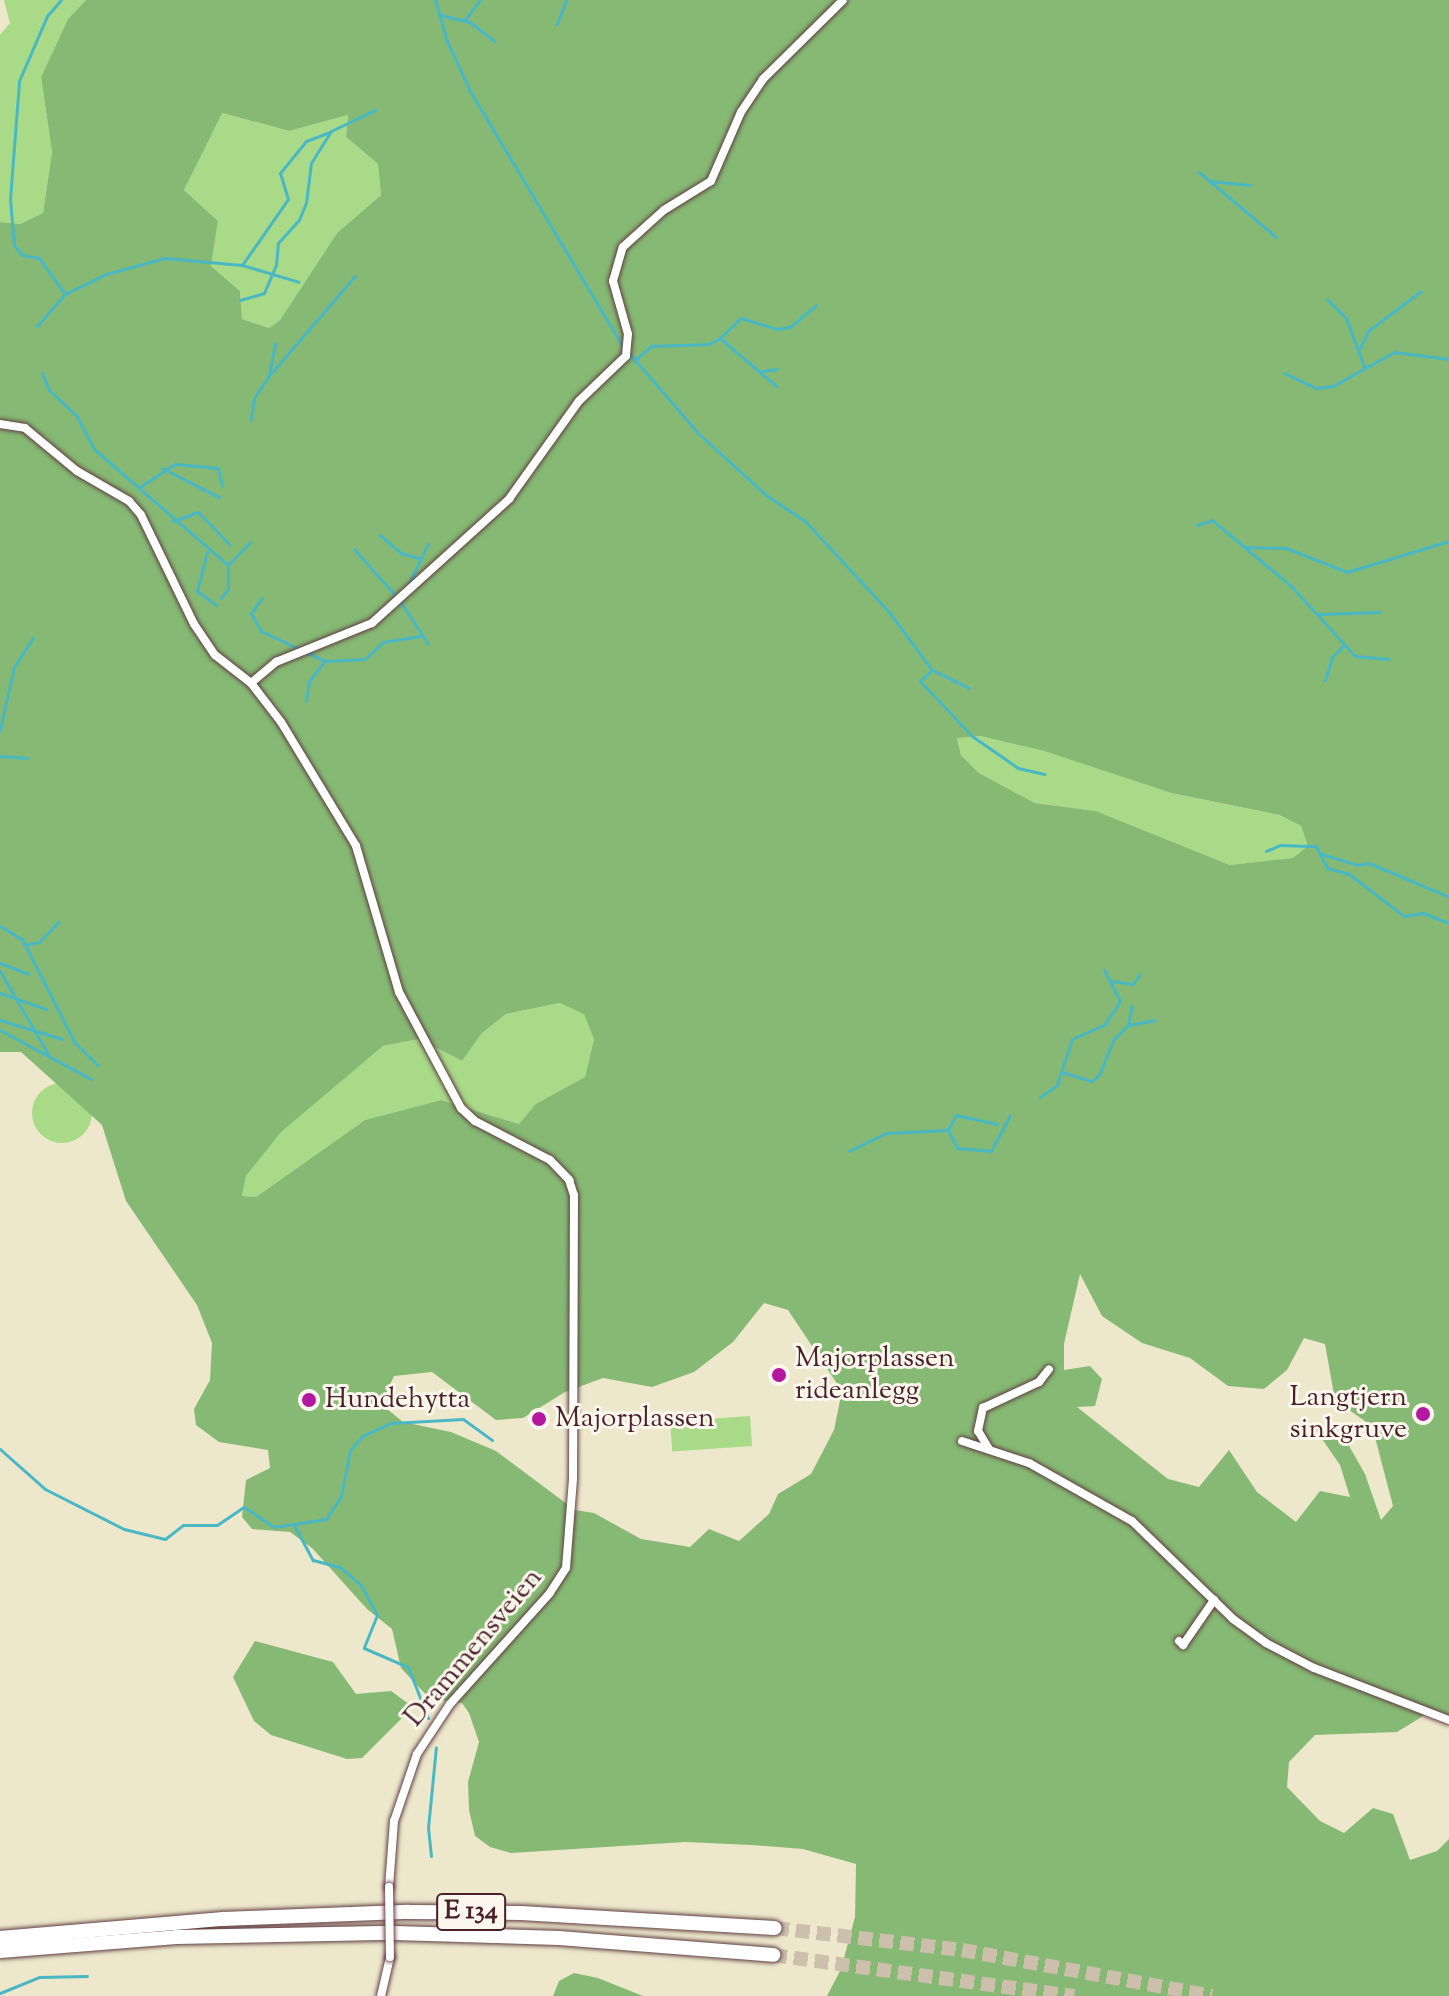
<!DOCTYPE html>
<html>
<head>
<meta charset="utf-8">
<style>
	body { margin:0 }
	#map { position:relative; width:1449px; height:1996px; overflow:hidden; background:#ede8cc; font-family:"Sorts Mill Goudy",serif }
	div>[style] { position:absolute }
	.green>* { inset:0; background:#a8da88; transform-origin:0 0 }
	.round { border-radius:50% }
	.forest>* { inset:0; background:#86ba74 }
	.stream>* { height:3px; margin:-1.5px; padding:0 1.5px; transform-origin:1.5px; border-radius:1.5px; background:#4ab8c4 }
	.trunk-tunnel>* { height:14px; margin-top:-7px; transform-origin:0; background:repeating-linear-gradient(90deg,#ccc0ac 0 14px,transparent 0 21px) }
	.roads { filter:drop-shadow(0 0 2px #623d43) drop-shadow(0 0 2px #623d43) }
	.minor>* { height:8px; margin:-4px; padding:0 4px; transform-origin:4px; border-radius:4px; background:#fff }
	.trunk>* { height:14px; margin:-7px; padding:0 7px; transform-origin:7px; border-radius:7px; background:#fff }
	.bridges { filter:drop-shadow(0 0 2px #623d43) drop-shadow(0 0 2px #623d43) }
	.minor-bridge>* { height:8px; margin:-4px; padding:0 4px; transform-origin:4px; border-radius:4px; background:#fff }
	.dots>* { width:22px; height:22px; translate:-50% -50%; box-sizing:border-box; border:4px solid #fbf7ec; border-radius:50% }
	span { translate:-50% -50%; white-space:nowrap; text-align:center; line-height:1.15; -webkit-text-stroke:6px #fbf7ec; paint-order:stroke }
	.shield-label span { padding:2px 6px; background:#fbf7ec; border:2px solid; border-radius:6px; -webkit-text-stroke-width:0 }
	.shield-label { font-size:26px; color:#4a1f2b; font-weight:700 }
	.poi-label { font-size:28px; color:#4a1f2b }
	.left { translate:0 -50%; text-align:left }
	.right { translate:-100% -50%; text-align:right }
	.street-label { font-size:28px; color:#4a1f2b }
</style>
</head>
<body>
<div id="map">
	<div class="green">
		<div style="clip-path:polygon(4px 0,86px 0,68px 19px,41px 77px,52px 152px,43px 213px,20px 224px,0 222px,0 35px,10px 23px)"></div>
		<div style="clip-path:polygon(221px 113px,289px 131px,348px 115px,346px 137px,378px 164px,381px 195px,337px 233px,280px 320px,269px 328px,242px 319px,240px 291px,211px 266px,218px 221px,184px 190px)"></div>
		<div style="clip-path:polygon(980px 736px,1044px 751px,1171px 793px,1278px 815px,1301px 826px,1309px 846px,1294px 858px,1230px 865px,1096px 811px,1035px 803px,979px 773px,961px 755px,957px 737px)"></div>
		<div style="clip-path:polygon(560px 1003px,585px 1013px,594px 1039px,585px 1077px,537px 1104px,519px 1124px,441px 1100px,365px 1120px,256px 1197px,242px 1196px,246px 1176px,281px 1131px,383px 1046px,419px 1039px,462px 1061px,482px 1033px,506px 1014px)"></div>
		<div class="round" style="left:32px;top:1083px;width:60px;height:60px"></div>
		<div style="left:750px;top:1416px;width:30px;height:80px;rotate:86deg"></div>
	</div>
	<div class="forest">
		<div style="clip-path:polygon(evenodd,86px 0,1449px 0,1449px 1724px,1428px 1713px,1397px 1732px,1315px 1735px,1289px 1762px,1287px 1787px,1320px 1821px,1344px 1833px,1373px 1808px,1393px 1814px,1410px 1860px,1437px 1851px,1449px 1839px,1449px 1996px,827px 1996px,841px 1969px,855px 1917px,856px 1864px,803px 1849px,751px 1845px,685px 1842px,511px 1853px,490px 1847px,475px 1836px,469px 1810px,468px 1782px,479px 1742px,469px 1713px,462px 1703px,430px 1699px,401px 1668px,392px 1629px,367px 1609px,312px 1548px,290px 1532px,252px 1529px,242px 1517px,246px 1480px,270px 1468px,268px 1450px,219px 1442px,196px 1425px,194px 1409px,210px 1380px,212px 1343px,197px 1305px,126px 1201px,102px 1125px,21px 1052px,0 1052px,0 222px,20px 224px,43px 213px,52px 152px,41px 77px,68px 19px,86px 0,222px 113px,289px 131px,348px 115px,346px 137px,378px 164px,381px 195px,337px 233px,280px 320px,269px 328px,242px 319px,240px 291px,211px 266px,218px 221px,184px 190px,222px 113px,86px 0,980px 736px,1044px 751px,1171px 793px,1279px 815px,1301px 826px,1308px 846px,1293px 858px,1230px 865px,1096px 811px,1035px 803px,979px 773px,961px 755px,957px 738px,980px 736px,86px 0,560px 1003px,584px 1014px,594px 1039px,585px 1077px,536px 1104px,519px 1124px,441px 1100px,365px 1120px,256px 1197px,242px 1196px,246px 1176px,281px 1132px,383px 1046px,419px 1039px,462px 1061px,482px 1033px,506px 1014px,560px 1003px,86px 0,1080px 1274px,1102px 1316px,1142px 1343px,1190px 1358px,1228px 1386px,1264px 1389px,1287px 1370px,1304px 1338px,1325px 1344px,1335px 1400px,1372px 1426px,1393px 1506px,1381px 1520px,1365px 1474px,1344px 1437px,1311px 1423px,1340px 1465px,1350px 1497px,1320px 1491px,1296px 1522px,1257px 1492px,1229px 1450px,1199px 1487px,1168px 1479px,1077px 1407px,1095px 1406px,1102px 1379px,1090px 1366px,1064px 1370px,1064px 1344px,1080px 1274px,86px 0,764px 1303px,788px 1310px,842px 1391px,834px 1430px,811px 1474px,778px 1494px,769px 1514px,739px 1541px,709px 1529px,690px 1547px,641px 1539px,594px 1513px,575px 1510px,496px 1451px,451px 1432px,403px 1422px,381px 1404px,394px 1376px,432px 1372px,496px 1420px,523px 1418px,565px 1392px,603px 1378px,652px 1387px,694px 1372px,733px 1342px,764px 1303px)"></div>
		<div style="clip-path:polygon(255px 1641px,333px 1662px,356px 1694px,391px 1691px,413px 1707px,362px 1758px,347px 1759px,271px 1735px,254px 1721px,233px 1677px)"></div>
		<div style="clip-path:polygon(574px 1973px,598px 1978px,643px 1996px,553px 1996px,559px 1981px)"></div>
	</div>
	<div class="stream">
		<div style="left:435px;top:0;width:43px;rotate:73.7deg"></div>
		<div style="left:447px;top:41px;width:55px;rotate:65.3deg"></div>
		<div style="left:470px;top:91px;width:300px;rotate:59.1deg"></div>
		<div style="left:441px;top:15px;width:30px;rotate:14deg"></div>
		<div style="left:470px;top:22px;width:31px;rotate:38deg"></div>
		<div style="left:464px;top:21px;width:26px;rotate:-53deg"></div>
		<div style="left:557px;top:24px;width:26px;rotate:-69deg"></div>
		<div style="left:1199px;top:172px;width:101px;rotate:40.2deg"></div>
		<div style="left:1210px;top:181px;width:40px;rotate:5.7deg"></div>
		<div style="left:242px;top:265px;width:80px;rotate:-55.1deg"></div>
		<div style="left:288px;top:199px;width:27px;rotate:-107deg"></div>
		<div style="left:280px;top:173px;width:41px;rotate:-50.9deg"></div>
		<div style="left:306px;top:141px;width:25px;rotate:-21deg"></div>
		<div style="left:65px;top:294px;width:46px;rotate:-26deg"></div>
		<div style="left:106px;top:274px;width:61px;rotate:-15.2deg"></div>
		<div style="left:165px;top:258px;width:77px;rotate:5.2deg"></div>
		<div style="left:242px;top:265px;width:59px;rotate:16.6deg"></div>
		<div style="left:1327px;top:299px;width:27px;rotate:45deg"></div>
		<div style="left:1346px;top:318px;width:52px;rotate:69.8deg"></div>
		<div style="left:240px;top:300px;width:25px;rotate:-16deg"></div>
		<div style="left:264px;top:293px;width:30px;rotate:-67deg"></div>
		<div style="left:276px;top:265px;width:22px;rotate:-85deg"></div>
		<div style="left:278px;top:243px;width:31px;rotate:-48deg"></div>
		<div style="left:299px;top:220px;width:18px;rotate:-68deg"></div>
		<div style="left:306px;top:203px;width:40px;rotate:-82.9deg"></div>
		<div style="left:311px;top:163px;width:38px;rotate:-58deg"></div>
		<div style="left:331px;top:131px;width:49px;rotate:-25.5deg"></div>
		<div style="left:37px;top:326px;width:43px;rotate:-48.8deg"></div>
		<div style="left:65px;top:294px;width:44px;rotate:-125.8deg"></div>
		<div style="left:39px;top:258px;width:17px;rotate:-170deg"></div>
		<div style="left:22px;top:255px;width:13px;rotate:-129deg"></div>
		<div style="left:14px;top:245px;width:46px;rotate:-95deg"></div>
		<div style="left:10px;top:199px;width:118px;rotate:-85.6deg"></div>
		<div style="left:19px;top:81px;width:71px;rotate:-66.7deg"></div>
		<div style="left:47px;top:16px;width:21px;rotate:-49deg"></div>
		<div style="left:720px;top:338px;width:29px;rotate:-44deg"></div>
		<div style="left:741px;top:318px;width:38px;rotate:17deg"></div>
		<div style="left:777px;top:329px;width:13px;rotate:-9deg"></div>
		<div style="left:790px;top:327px;width:34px;rotate:-40deg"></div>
		<div style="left:1360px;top:348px;width:19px;rotate:-65deg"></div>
		<div style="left:1368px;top:331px;width:66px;rotate:-37deg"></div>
		<div style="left:629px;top:353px;width:107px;rotate:49.2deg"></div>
		<div style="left:699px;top:434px;width:91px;rotate:42.3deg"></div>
		<div style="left:766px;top:495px;width:48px;rotate:34deg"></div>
		<div style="left:806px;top:522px;width:122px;rotate:47.3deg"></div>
		<div style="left:889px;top:612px;width:72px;rotate:53.4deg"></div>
		<div style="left:932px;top:670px;width:16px;rotate:137deg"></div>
		<div style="left:920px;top:681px;width:76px;rotate:46.6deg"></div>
		<div style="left:972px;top:736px;width:56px;rotate:34.8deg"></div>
		<div style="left:1018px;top:768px;width:27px;rotate:13deg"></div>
		<div style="left:634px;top:361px;width:23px;rotate:-41deg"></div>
		<div style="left:651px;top:346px;width:58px;rotate:-2deg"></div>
		<div style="left:709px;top:344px;width:13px;rotate:-29deg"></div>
		<div style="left:720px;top:338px;width:74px;rotate:40.6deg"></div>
		<div style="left:761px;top:371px;width:16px;rotate:-7deg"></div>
		<div style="left:42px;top:373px;width:18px;rotate:68deg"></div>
		<div style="left:49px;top:390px;width:37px;rotate:43deg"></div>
		<div style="left:76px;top:415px;width:38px;rotate:62deg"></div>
		<div style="left:94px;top:449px;width:177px;rotate:40.9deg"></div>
		<div style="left:1284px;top:373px;width:35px;rotate:25deg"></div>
		<div style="left:1316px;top:388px;width:17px;rotate:-7deg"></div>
		<div style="left:1333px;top:386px;width:70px;rotate:-29.1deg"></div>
		<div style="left:1394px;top:352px;width:55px;rotate:7.3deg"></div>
		<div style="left:269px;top:375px;width:32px;rotate:-79deg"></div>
		<div style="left:251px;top:419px;width:21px;rotate:-82deg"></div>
		<div style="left:254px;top:398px;width:25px;rotate:-56deg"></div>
		<div style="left:268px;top:377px;width:133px;rotate:-49.3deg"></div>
		<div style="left:162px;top:468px;width:64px;rotate:27deg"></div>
		<div style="left:141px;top:486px;width:40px;rotate:-32.9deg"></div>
		<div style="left:175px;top:464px;width:43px;rotate:5.3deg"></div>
		<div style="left:218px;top:468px;width:18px;rotate:77deg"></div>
		<div style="left:173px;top:521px;width:27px;rotate:-20deg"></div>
		<div style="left:198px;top:512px;width:46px;rotate:45.9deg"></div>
		<div style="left:1197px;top:525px;width:16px;rotate:-18deg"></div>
		<div style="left:1212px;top:520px;width:103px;rotate:39.9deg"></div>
		<div style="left:1291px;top:586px;width:95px;rotate:47.6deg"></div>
		<div style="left:1355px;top:656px;width:34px;rotate:5deg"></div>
		<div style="left:380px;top:535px;width:28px;rotate:41deg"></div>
		<div style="left:401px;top:553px;width:18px;rotate:16deg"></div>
		<div style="left:1244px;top:547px;width:42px;rotate:1.4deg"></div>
		<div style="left:1286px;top:548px;width:66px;rotate:21.5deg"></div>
		<div style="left:1347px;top:572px;width:107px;rotate:-16.9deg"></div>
		<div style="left:354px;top:549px;width:64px;rotate:48.1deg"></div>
		<div style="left:207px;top:552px;width:40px;rotate:104.4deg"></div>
		<div style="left:197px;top:591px;width:24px;rotate:36deg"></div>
		<div style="left:228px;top:565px;width:32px;rotate:-46deg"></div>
		<div style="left:407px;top:587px;width:48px;rotate:-64deg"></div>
		<div style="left:221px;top:598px;width:11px;rotate:-52deg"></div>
		<div style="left:228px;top:589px;width:24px;rotate:-90deg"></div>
		<div style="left:262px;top:598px;width:19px;rotate:126deg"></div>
		<div style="left:251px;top:613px;width:21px;rotate:61deg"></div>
		<div style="left:261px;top:631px;width:71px;rotate:25.1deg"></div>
		<div style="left:325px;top:661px;width:40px;rotate:-2.9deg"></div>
		<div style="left:365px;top:659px;width:25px;rotate:-43deg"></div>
		<div style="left:383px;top:642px;width:38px;rotate:-9deg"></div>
		<div style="left:400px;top:601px;width:51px;rotate:56.9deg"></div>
		<div style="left:1319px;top:614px;width:60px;rotate:-1.9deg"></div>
		<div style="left:933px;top:670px;width:40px;rotate:26.6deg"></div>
		<div style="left:1325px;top:680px;width:24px;rotate:-73deg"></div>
		<div style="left:1332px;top:657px;width:16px;rotate:-45deg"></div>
		<div style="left:306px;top:701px;width:20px;rotate:-81deg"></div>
		<div style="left:309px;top:681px;width:24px;rotate:-52deg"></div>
		<div style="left:0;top:730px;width:65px;rotate:-77.5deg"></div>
		<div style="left:14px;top:667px;width:35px;rotate:-57deg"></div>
		<div style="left:0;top:756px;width:27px;rotate:4deg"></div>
		<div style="left:1266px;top:851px;width:15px;rotate:-23deg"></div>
		<div style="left:1280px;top:845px;width:36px;rotate:2deg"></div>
		<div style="left:1316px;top:846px;width:25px;rotate:63deg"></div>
		<div style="left:1327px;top:868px;width:23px;rotate:15deg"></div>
		<div style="left:1349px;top:874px;width:69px;rotate:37.4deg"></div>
		<div style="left:1404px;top:916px;width:19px;rotate:-9deg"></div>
		<div style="left:1423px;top:913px;width:28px;rotate:21deg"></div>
		<div style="left:1322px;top:854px;width:37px;rotate:17deg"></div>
		<div style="left:1357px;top:865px;width:12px;rotate:-9deg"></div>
		<div style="left:1369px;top:863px;width:87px;rotate:23deg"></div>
		<div style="left:0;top:926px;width:26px;rotate:31deg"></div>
		<div style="left:22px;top:939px;width:117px;rotate:63deg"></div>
		<div style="left:75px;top:1043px;width:32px;rotate:44deg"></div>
		<div style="left:24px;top:945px;width:15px;rotate:-11deg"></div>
		<div style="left:39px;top:942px;width:28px;rotate:-46deg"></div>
		<div style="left:0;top:963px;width:30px;rotate:21deg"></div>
		<div style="left:0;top:971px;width:98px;rotate:60deg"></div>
		<div style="left:1113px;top:981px;width:20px;rotate:9deg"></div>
		<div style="left:1133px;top:984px;width:12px;rotate:-55deg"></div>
		<div style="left:0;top:993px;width:49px;rotate:19.2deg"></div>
		<div style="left:0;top:1020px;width:65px;rotate:17deg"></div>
		<div style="left:1128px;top:1025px;width:27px;rotate:-10deg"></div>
		<div style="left:0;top:1030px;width:103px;rotate:28.3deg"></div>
		<div style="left:1062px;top:1072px;width:31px;rotate:17deg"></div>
		<div style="left:1092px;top:1081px;width:9px;rotate:-41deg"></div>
		<div style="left:1099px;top:1075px;width:38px;rotate:-68deg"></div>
		<div style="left:1113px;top:1040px;width:21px;rotate:-45deg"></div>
		<div style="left:1128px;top:1025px;width:20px;rotate:-79deg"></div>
		<div style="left:1040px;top:1097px;width:21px;rotate:-35deg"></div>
		<div style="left:1057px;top:1085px;width:48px;rotate:-71.9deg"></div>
		<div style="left:1072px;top:1039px;width:36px;rotate:-24deg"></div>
		<div style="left:1105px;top:1024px;width:27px;rotate:-57deg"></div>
		<div style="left:1120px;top:1001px;width:35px;rotate:-117deg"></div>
		<div style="left:948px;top:1130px;width:20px;rotate:63deg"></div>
		<div style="left:957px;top:1148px;width:34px;rotate:5deg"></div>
		<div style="left:991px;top:1151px;width:40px;rotate:-62deg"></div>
		<div style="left:849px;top:1151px;width:41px;rotate:-25.9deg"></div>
		<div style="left:886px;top:1133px;width:62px;rotate:-2.8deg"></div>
		<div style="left:948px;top:1130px;width:17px;rotate:-62deg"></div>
		<div style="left:956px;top:1115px;width:42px;rotate:12.4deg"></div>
		<div style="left:0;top:1449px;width:60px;rotate:41.6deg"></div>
		<div style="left:45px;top:1489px;width:89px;rotate:26.9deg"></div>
		<div style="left:124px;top:1529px;width:42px;rotate:13.7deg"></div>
		<div style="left:165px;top:1539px;width:23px;rotate:-38deg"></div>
		<div style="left:183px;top:1525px;width:34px"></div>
		<div style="left:217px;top:1525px;width:32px;rotate:-34deg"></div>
		<div style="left:244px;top:1507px;width:36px;rotate:34deg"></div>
		<div style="left:274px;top:1527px;width:53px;rotate:-8.7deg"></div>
		<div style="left:326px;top:1519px;width:27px;rotate:-57deg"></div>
		<div style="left:341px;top:1496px;width:47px;rotate:-78.9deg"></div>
		<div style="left:350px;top:1450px;width:18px;rotate:-49deg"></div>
		<div style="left:362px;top:1436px;width:32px;rotate:-24deg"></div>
		<div style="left:391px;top:1423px;width:72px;rotate:-3.2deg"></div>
		<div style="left:463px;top:1419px;width:36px;rotate:36deg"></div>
		<div style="left:294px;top:1525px;width:40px;rotate:62deg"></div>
		<div style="left:313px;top:1560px;width:28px;rotate:15deg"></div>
		<div style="left:340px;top:1567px;width:28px;rotate:41deg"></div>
		<div style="left:361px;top:1585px;width:34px;rotate:62deg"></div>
		<div style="left:377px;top:1615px;width:35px;rotate:112deg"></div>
		<div style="left:364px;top:1648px;width:48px;rotate:23.4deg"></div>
		<div style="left:408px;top:1667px;width:55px;rotate:68.6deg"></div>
		<div style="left:431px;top:1856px;width:28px;rotate:-96deg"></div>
		<div style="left:428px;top:1828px;width:81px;rotate:-84.4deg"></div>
		<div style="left:0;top:1993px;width:42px;rotate:-22.3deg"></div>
		<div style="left:39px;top:1977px;width:48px;rotate:-1.2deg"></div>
	</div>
	<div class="trunk-tunnel">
		<div style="left:775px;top:1928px;width:188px;rotate:6.7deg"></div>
		<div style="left:962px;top:1950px;width:254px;rotate:10.4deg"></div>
		<div style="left:773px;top:1955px;width:304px;rotate:7.8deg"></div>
	</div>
	<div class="roads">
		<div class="minor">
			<div style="left:0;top:424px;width:25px;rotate:9deg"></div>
			<div style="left:25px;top:428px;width:67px;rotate:39.6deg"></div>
			<div style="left:77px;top:471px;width:60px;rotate:30deg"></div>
			<div style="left:129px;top:501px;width:18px;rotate:49deg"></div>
			<div style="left:141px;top:515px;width:121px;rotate:64.1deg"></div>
			<div style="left:194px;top:624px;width:37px;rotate:56deg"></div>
			<div style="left:215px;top:655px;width:46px;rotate:37.9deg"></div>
			<div style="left:251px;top:683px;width:49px;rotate:52.4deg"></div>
			<div style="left:281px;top:722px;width:145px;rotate:58.8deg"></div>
			<div style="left:356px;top:846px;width:152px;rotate:73.6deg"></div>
			<div style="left:399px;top:992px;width:132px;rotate:61.9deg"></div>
			<div style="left:461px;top:1108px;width:19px;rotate:43deg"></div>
			<div style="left:475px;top:1121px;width:85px;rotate:27.5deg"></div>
			<div style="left:550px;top:1160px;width:28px;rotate:46deg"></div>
			<div style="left:569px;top:1180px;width:16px;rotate:72deg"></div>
			<div style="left:574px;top:1195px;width:284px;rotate:90.2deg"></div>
			<div style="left:573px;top:1479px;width:89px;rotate:94.5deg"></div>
			<div style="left:566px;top:1568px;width:30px;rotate:123deg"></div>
			<div style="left:550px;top:1593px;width:149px;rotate:132deg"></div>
			<div style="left:450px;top:1704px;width:60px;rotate:123.4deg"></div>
			<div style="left:417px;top:1754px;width:71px;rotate:108.9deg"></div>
			<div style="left:394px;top:1821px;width:66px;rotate:94.3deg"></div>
			<div style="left:251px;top:683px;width:33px;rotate:-40deg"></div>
			<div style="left:276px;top:662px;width:104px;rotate:-22.1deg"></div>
			<div style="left:372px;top:623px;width:185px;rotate:-42.1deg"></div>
			<div style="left:509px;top:499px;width:120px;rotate:-54.5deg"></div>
			<div style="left:579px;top:401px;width:65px;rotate:-43.8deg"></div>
			<div style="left:626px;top:356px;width:22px;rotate:-85deg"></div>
			<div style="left:628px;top:334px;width:55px;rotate:-105.8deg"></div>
			<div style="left:613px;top:281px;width:35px;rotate:-74deg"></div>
			<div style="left:623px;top:247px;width:55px;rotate:-42.1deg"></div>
			<div style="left:664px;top:210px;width:55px;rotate:-31.7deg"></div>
			<div style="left:711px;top:181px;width:75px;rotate:-66.5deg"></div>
			<div style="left:741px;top:112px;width:40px;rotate:-56deg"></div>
			<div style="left:763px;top:79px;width:112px;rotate:-44.6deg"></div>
			<div style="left:962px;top:1441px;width:71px;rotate:18.2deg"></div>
			<div style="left:1029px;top:1463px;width:118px;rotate:29.4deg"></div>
			<div style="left:1132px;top:1521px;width:141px;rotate:44.1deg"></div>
			<div style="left:1233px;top:1619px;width:41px;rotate:36deg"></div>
			<div style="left:1266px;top:1643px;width:54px;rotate:27.5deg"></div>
			<div style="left:1314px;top:1668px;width:145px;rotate:21.1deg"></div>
			<div style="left:989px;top:1449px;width:21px;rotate:-121deg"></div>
			<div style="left:978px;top:1431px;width:24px;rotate:-78deg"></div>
			<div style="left:983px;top:1408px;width:62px;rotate:-24.9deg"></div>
			<div style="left:1039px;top:1382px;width:16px;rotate:-52deg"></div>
			<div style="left:1179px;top:1641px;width:6px;rotate:45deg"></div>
			<div style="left:1183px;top:1645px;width:55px;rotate:-55.4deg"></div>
			<div style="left:381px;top:1996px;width:40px;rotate:-77deg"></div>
		</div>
		<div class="trunk">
			<div style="left:0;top:1938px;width:224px;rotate:-4.9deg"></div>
			<div style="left:223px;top:1919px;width:186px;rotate:-2.2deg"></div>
			<div style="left:409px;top:1912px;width:112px;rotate:0.5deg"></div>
			<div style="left:521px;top:1913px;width:254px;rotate:3.4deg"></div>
			<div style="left:0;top:1951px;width:177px;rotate:-4.5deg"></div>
			<div style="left:176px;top:1937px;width:218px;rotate:-1.1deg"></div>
			<div style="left:394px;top:1933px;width:165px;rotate:1.7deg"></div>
			<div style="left:559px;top:1938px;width:215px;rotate:4.5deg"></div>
		</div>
	</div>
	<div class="bridges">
		<div class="minor-bridge">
			<div style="left:389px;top:1887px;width:70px;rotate:89.2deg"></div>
		</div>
	</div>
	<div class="dots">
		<div style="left:779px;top:1375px;background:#b5179e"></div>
		<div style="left:309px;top:1400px;background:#b5179e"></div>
		<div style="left:1423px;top:1414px;background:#b5179e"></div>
		<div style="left:539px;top:1419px;background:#b5179e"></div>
	</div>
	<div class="shield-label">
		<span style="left:471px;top:1912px">E 134</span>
	</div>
	<div class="poi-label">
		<span class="left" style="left:795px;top:1375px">Majorplassen<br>rideanlegg</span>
		<span class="right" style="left:1407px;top:1414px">Langtjern<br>sinkgruve</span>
		<span class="left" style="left:325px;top:1400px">Hundehytta</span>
		<span class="left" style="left:555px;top:1419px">Majorplassen</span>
	</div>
	<div class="street-label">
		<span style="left:474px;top:1648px;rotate:-50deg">Drammensveien</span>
	</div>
</div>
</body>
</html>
